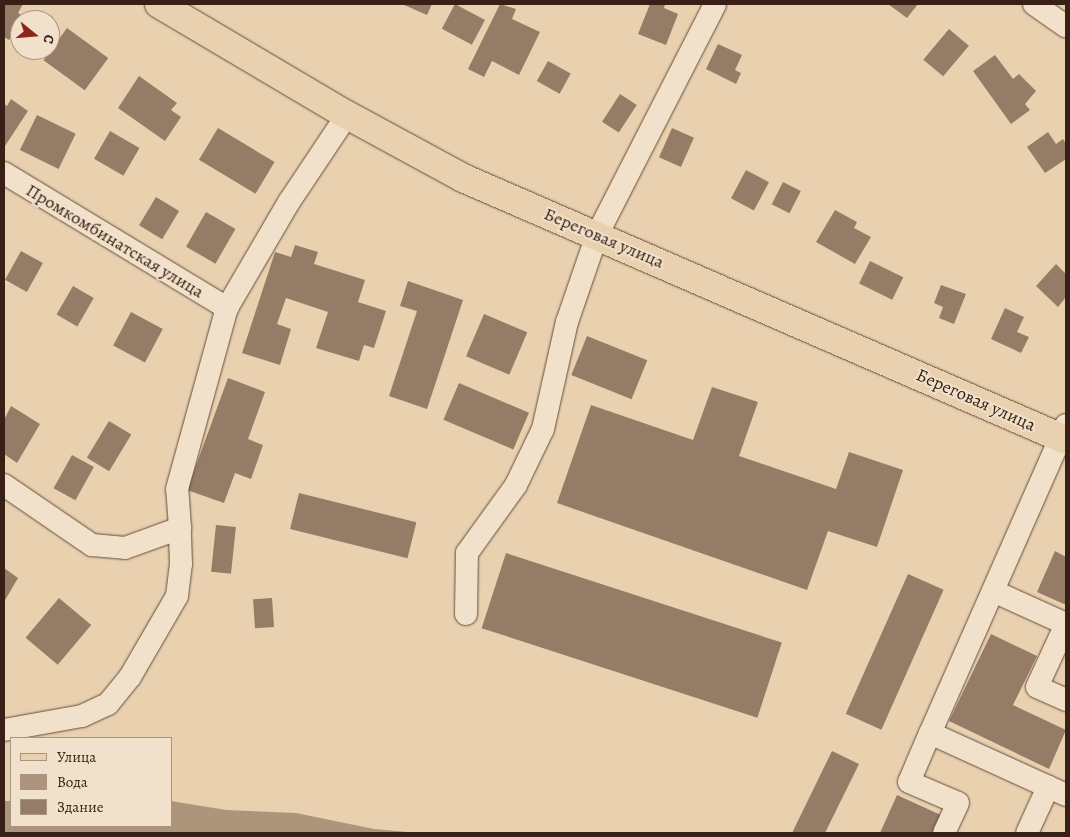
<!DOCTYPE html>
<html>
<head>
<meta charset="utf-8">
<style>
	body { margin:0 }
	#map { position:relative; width:1070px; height:837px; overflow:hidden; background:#e9d1af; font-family:Alegreya,serif }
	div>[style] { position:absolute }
	.water>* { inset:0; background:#ad957b }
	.building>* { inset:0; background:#947c66; transform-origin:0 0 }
	.roads { filter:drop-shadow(0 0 1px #644c3c) drop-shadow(0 0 1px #644c3c) }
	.minor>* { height:22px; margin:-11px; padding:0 11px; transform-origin:11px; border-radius:11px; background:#f1e1cb }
	.major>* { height:28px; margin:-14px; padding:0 14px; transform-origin:14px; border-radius:14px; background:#e9d1af }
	span { translate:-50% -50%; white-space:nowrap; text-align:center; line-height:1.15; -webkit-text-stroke:4px #f1e1cb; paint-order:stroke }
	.street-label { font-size:18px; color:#382016 }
	.frame { position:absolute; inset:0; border:5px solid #382016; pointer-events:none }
	.legend { position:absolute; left:10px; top:737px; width:162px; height:90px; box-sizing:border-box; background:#f1e1cb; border:1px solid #a79483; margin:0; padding:6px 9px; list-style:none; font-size:15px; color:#382016 }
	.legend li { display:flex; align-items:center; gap:10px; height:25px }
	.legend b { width:25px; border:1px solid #a79483 }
	.north { position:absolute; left:10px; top:10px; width:50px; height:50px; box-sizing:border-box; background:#f1e1cb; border:1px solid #a79483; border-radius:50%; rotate:107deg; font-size:14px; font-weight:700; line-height:20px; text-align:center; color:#382016 }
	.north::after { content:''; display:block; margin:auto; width:18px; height:22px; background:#8f2418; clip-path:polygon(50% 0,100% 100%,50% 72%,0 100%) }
</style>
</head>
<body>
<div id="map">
	<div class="water">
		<div style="clip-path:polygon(4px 801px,11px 801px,11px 826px,171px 826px,171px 801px,226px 810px,296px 813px,374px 829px,419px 833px,4px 833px)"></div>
	</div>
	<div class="building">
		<div style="clip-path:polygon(4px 4px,23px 4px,18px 13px,24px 17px,9px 40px,4px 37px)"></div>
		<div style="clip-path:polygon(402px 4px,432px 4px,427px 15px)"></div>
		<div style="left:455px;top:4px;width:34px;height:28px;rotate:28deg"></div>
		<div style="clip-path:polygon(500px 4px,516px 9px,512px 19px,540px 32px,519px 75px,492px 61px,484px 77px,468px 69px)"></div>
		<div style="clip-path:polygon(650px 4px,665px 4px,664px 8px,678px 14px,666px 45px,638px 34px)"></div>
		<div style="clip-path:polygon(888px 4px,918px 4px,907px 18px)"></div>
		<div style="left:67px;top:28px;width:51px;height:40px;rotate:36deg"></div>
		<div style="left:949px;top:29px;width:26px;height:40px;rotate:40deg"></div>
		<div style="clip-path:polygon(718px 44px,742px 55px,735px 70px,741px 73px,736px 84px,706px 69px)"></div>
		<div style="clip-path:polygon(995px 55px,1013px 79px,1019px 74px,1036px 91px,1025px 104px,1030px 110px,1011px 124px,973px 71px)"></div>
		<div style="left:548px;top:61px;width:26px;height:23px;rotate:29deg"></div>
		<div style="clip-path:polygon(139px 76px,177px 103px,171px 110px,181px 117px,165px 141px,118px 108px)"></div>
		<div style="left:620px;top:94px;width:20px;height:33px;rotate:33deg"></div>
		<div style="clip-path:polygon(11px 99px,28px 111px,5px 146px,4px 104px,7px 106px)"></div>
		<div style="left:37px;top:115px;width:43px;height:39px;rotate:26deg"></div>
		<div style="left:218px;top:128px;width:66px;height:37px;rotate:31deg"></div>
		<div style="left:672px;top:128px;width:24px;height:32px;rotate:24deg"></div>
		<div style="left:110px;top:131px;width:34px;height:32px;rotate:30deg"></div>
		<div style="clip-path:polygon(1048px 132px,1056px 144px,1063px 139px,1066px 144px,1066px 159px,1045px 173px,1027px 147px)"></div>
		<div style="left:746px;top:170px;width:26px;height:32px;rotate:28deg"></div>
		<div style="left:783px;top:182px;width:20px;height:25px;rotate:27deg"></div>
		<div style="left:156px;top:197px;width:27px;height:33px;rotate:31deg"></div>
		<div style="clip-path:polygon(835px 210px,857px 222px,854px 228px,871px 237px,855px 264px,816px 242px)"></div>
		<div style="left:206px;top:212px;width:34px;height:40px;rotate:30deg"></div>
		<div style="clip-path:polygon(295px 245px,318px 252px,314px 264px,365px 280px,358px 302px,386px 311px,374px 348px,364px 345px,359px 361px,316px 348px,328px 312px,286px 298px,277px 324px,291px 329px,280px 365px,242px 353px,275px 252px,291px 257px)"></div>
		<div style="left:21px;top:251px;width:25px;height:33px;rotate:29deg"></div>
		<div style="left:870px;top:261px;width:37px;height:25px;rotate:26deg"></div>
		<div style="clip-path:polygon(1056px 264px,1066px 274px,1066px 297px,1058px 307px,1036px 286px)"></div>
		<div style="clip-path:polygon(408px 281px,463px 300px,427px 409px,389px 396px,417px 311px,400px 306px)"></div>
		<div style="clip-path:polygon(941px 285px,966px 294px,954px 324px,939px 318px,943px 307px,934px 303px)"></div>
		<div style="left:73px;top:286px;width:24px;height:33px;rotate:30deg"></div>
		<div style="clip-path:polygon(1005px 308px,1024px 317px,1017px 332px,1029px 337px,1021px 353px,991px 339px)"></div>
		<div style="left:131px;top:312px;width:36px;height:38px;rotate:28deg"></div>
		<div style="left:484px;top:314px;width:47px;height:46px;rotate:23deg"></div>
		<div style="left:587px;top:336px;width:65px;height:42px;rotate:22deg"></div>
		<div style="clip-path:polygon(228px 378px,265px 392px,248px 439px,263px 445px,251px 479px,235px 473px,224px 503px,187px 490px)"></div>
		<div style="left:459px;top:383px;width:76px;height:40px;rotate:23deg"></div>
		<div style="clip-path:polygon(712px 387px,758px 402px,739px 456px,836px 489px,849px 452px,903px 470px,877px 547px,828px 531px,807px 590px,557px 503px,591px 405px,693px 440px)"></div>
		<div style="clip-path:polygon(11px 406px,40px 424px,17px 463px,4px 454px,4px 420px)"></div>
		<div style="left:109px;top:421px;width:26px;height:43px;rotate:31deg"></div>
		<div style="left:72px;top:455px;width:25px;height:38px;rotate:29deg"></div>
		<div style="left:299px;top:493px;width:121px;height:37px;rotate:14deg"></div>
		<div style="left:216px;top:525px;width:20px;height:47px;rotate:6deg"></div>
		<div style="clip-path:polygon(1055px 551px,1066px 557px,1066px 605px,1037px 592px)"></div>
		<div style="left:506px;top:553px;width:290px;height:79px;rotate:18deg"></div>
		<div style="clip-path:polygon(4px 568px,18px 578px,4px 602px)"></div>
		<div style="left:908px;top:574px;width:39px;height:153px;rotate:24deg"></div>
		<div style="left:59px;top:598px;width:42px;height:52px;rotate:40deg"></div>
		<div style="left:272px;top:598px;width:29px;height:19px;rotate:86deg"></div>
		<div style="clip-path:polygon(991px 634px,1037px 656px,1013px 705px,1066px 730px,1049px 769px,949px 721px)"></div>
		<div style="clip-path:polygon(832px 751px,859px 764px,825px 833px,792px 833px)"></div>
		<div style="clip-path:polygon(897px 795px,943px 816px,936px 833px,880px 833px)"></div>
	</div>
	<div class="roads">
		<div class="minor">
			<div style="left:1034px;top:4px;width:39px;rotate:35deg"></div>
			<div style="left:4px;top:173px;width:261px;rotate:31.2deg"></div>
			<div style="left:1066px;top:425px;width:337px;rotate:113.8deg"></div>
			<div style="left:930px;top:733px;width:149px;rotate:24.5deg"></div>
			<div style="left:4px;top:485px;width:107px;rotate:34.3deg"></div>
			<div style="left:92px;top:545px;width:33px;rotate:5deg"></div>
			<div style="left:125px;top:548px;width:59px;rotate:-20deg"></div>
			<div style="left:180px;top:528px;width:39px;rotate:-94deg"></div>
			<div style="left:177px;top:489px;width:188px;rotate:-74.6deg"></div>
			<div style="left:227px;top:308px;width:123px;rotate:-59.7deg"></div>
			<div style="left:289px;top:202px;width:105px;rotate:-56.3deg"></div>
			<div style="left:993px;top:591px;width:80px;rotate:24.3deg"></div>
			<div style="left:466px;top:614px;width:61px;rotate:-89.1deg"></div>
			<div style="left:467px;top:553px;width:84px;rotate:-54.2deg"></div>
			<div style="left:516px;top:485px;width:62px;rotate:-64.3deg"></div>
			<div style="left:543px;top:429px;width:110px;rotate:-77.4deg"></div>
			<div style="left:567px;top:322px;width:92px;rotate:-71deg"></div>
			<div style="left:597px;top:235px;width:259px;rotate:-62.9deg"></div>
			<div style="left:1066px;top:624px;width:69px;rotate:114.7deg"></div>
			<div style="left:1037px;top:687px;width:32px;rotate:24deg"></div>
			<div style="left:4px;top:730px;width:79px;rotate:-10.2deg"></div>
			<div style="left:82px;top:716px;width:29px;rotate:-25deg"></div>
			<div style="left:108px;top:704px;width:35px;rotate:-51deg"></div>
			<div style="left:130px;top:677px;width:94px;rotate:-59.9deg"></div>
			<div style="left:177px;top:596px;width:32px;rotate:-83deg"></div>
			<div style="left:181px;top:564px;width:36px;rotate:-92deg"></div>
			<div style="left:930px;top:733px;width:53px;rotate:113.2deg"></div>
			<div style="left:909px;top:782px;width:53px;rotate:23.2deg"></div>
			<div style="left:958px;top:803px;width:33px;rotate:115deg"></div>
			<div style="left:1027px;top:833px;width:51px;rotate:-65.5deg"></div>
		</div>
		<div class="major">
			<div style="left:159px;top:4px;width:218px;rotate:30.6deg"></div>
			<div style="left:347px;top:115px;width:132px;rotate:28.5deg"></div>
			<div style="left:463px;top:178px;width:657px;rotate:23.48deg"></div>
		</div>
	</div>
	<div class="street-label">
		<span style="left:604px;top:238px;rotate:23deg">Береговая улица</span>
		<span style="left:115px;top:241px;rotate:31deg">Промкомбинатская улица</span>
		<span style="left:976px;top:400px;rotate:24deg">Береговая улица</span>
	</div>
	<div class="frame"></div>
	<ul class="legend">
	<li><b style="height:6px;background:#e9d1af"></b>Улица</li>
	<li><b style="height:14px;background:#ad957b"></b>Вода</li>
	<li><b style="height:14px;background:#947c66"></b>Здание</li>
	</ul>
	<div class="north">С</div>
</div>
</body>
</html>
